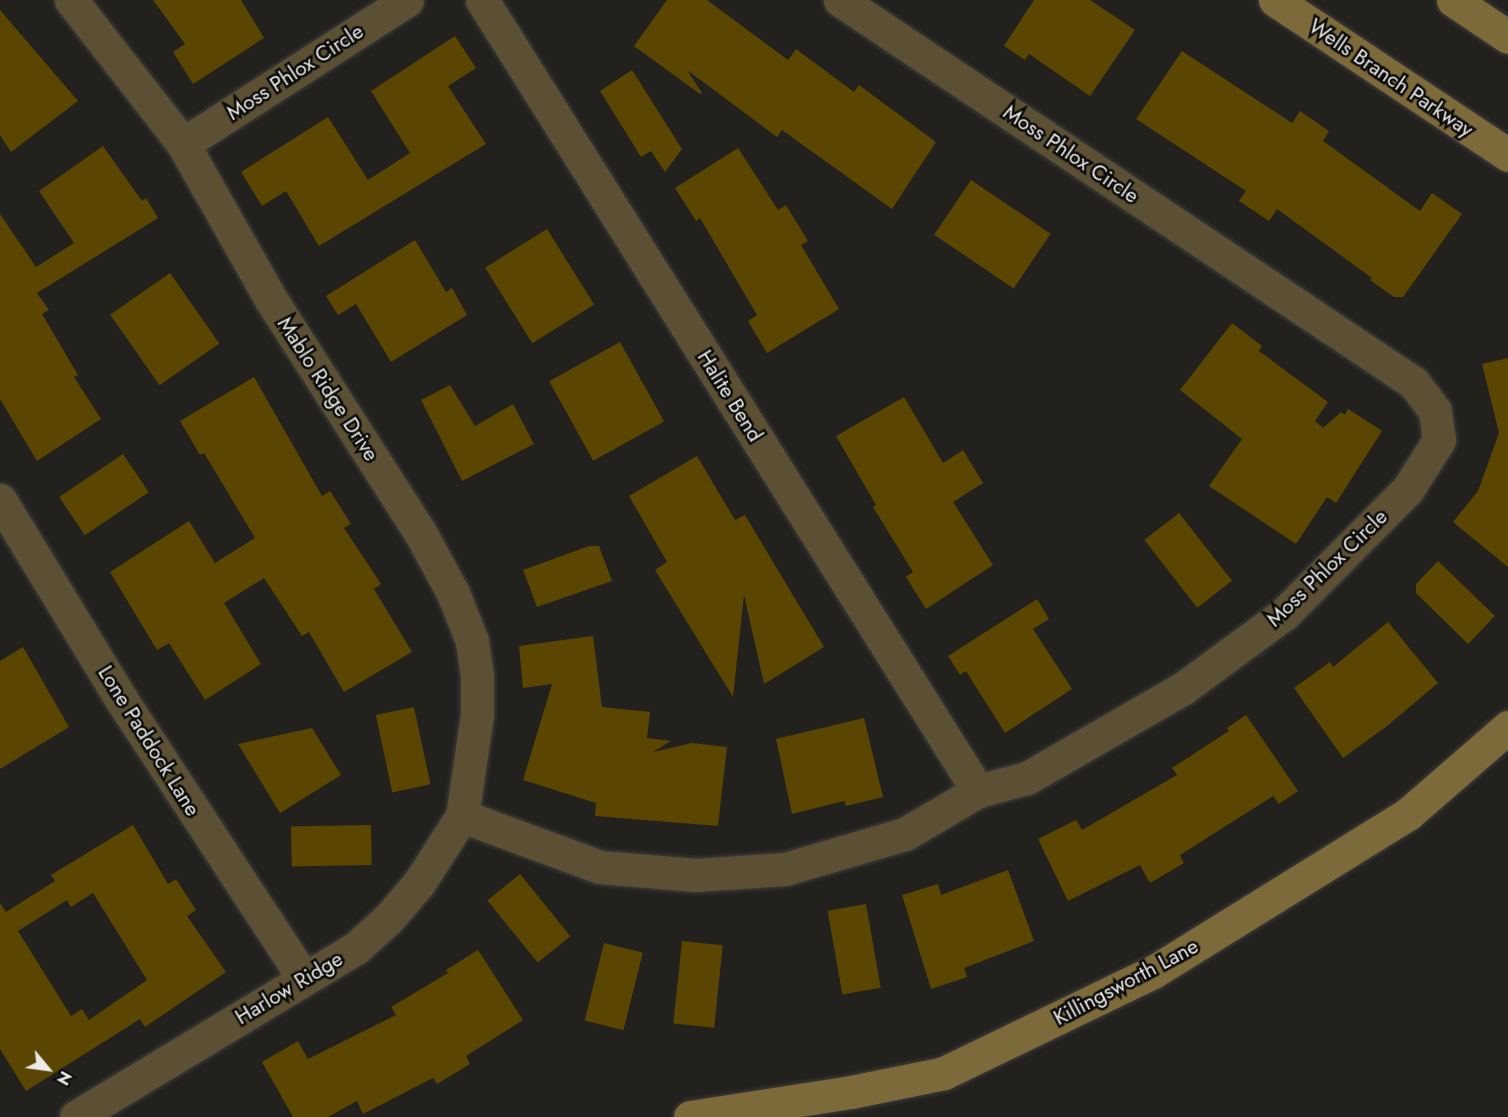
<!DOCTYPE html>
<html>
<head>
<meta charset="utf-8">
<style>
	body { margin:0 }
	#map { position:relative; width:1508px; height:1117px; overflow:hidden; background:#22211e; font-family:Jost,sans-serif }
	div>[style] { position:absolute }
	.building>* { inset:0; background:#5a4600; transform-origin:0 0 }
	.roads { filter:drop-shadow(0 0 2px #3e3d3a) drop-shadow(0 0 2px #3e3d3a) }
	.street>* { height:33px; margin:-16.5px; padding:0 16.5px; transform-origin:16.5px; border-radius:16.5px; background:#5b5033 }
	.secondary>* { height:33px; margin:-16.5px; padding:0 16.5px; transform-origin:16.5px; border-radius:16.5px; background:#7c6a3a }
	span { translate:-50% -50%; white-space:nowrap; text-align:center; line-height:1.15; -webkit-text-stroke:5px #0b0b09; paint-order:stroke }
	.street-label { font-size:21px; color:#ebeae8 }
	.north { position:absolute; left:18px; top:1039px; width:60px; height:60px; -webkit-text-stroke:4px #0b0b09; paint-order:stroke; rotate:119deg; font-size:16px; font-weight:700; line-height:24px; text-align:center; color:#ebeae8 }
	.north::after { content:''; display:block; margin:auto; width:21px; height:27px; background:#ebeae8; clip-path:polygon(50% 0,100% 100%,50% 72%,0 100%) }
</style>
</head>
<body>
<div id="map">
	<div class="building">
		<div style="clip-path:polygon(153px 0,241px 0,264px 38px,193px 84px,173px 52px,185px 44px)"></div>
		<div style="clip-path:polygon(667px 0,707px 0,788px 60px,796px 49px,854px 92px,859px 85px,936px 142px,892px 209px,782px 130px,777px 137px,687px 70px,702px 93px,700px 94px,634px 46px)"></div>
		<div style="clip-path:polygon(1034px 0,1090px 0,1135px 30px,1090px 96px,1029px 54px,1025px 60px,1004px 46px)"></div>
		<div style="clip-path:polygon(0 10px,78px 101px,11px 152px,0 135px)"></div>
		<div style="clip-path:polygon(455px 36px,476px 68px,448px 86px,486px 144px,319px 246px,286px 191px,262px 206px,241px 172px,328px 117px,368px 180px,410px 153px,371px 91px)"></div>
		<div style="clip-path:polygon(1182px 51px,1292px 123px,1300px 111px,1329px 131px,1323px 141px,1420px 211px,1432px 193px,1462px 214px,1403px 297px,1394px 297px,1370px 280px,1372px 278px,1277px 209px,1269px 221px,1239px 201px,1246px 191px,1136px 119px)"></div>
		<div style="clip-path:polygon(632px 70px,682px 149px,665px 172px,651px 151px,641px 157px,600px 91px)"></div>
		<div style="clip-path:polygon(103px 146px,142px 201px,146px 198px,158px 218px,37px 293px,49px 310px,42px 314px,78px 375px,74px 377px,101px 419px,37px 461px,0 399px,0 214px,36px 267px,74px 243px,39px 191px)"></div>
		<div style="clip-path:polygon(738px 148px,778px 210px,786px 205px,808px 241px,801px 245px,839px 309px,767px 353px,748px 321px,757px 315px,700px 218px,696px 221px,675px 188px)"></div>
		<div style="left:971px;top:180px;width:96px;height:66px;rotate:34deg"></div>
		<div style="left:547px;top:229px;width:89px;height:73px;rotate:58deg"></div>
		<div style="clip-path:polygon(415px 240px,446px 292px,452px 288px,467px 315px,391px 362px,356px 304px,338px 315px,326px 296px)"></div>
		<div style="left:170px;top:273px;width:86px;height:73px;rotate:55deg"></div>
		<div style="clip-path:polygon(1232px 323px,1262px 346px,1259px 351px,1328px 402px,1315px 421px,1323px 428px,1341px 412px,1345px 415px,1348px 409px,1382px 431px,1336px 503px,1327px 497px,1296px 544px,1209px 486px,1242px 439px,1180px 390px)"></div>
		<div style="left:620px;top:342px;width:91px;height:81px;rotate:61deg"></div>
		<div style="clip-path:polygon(1508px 358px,1508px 567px,1453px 522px,1478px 491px,1499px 433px,1482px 364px)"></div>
		<div style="clip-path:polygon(254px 377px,322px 496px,330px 491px,351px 524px,344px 528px,381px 584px,374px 589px,412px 652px,344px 692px,309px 632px,302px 636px,264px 578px,224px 603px,261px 664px,205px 700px,169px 643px,157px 650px,110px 572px,189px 521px,215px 563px,255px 538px,204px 453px,200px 455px,180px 421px)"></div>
		<div style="clip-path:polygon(450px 385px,475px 426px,513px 404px,534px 444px,462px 481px,421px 400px)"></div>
		<div style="clip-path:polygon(904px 397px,943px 463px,963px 450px,983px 483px,953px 502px,993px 565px,926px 609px,906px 577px,913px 572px,873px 507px,876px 505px,836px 436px)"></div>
		<div style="left:123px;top:454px;width:46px;height:77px;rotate:56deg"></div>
		<div style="clip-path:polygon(697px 456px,735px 520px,745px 515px,824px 647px,764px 684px,744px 595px,733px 697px,655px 570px,667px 562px,629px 496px)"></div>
		<div style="left:1179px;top:513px;width:86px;height:44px;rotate:52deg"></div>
		<div style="clip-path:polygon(589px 546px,599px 546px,612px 581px,537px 607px,523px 570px)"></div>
		<div style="clip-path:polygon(1438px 561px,1495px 616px,1468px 644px,1416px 593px,1416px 584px)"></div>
		<div style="clip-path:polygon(1037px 599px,1049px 619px,1033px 629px,1072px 689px,1005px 733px,966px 671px,960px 675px,948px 656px)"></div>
		<div style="clip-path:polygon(1388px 622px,1438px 683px,1387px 726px,1343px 758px,1294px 688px,1330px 662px,1333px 667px)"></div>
		<div style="clip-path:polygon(593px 636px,602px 707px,650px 712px,647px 738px,671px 741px,653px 752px,692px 743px,727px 747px,718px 826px,595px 816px,596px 803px,523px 780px,552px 684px,523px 688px,519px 646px)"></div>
		<div style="clip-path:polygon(23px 647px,69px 727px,0 769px,0 661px)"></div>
		<div style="left:414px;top:707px;width:79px;height:39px;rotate:78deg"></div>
		<div style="clip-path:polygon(1246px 715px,1298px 791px,1279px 804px,1273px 796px,1180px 855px,1184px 863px,1150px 883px,1140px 865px,1068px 901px,1038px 839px,1076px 820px,1082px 830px,1177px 775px,1172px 768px,1229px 731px,1227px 728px)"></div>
		<div style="clip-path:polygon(864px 718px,883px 797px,846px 806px,844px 801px,792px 814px,776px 739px)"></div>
		<div style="clip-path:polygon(312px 728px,341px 775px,280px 813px,238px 744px)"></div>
		<div style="clip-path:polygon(evenodd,133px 825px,168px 884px,176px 879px,196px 910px,187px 916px,226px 972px,145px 1027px,140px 1019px,26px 1091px,0 1049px,0 903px,6px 912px,55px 881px,51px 875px,133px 825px,93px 893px,147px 980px,89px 1020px,82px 1009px,71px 1016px,18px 931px,67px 900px,71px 907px,93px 893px)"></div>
		<div style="left:371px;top:825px;width:40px;height:80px;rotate:89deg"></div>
		<div style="clip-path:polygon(1008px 870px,1034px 941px,964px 968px,967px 977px,931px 989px,902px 895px,938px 884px,941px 895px)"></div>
		<div style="left:520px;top:874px;width:80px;height:42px;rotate:51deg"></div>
		<div style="left:866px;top:904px;width:85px;height:39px;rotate:80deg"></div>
		<div style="left:682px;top:941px;width:41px;height:83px;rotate:6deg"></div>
		<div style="left:604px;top:943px;width:40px;height:80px;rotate:14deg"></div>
		<div style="clip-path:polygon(478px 950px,523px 1020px,466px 1056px,470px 1064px,437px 1084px,433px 1078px,363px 1114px,357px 1101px,328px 1117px,293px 1117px,262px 1062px,298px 1041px,308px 1059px,396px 1015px,391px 1007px,448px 973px,446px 970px)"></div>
	</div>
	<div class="roads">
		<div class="street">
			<div style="left:71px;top:0;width:182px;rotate:52.1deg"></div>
			<div style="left:183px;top:144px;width:177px;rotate:60.5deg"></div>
			<div style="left:270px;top:298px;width:282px;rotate:57.4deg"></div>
			<div style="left:422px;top:536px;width:65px;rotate:61.5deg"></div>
			<div style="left:453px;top:593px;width:52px;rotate:68.4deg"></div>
			<div style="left:472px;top:641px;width:34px;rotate:82deg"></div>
			<div style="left:477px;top:675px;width:40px;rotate:90deg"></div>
			<div style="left:477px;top:715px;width:102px;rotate:98.4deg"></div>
			<div style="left:462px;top:816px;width:80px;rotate:122.7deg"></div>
			<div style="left:419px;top:883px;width:46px;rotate:130.6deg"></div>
			<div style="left:389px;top:918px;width:45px;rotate:137.7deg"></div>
			<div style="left:356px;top:948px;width:327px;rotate:148.9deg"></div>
			<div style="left:482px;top:0;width:934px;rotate:57.91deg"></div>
			<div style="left:183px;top:144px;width:266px;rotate:-32.7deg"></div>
			<div style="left:0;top:500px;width:233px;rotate:58.7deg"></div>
			<div style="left:121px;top:699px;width:334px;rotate:56.8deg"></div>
			<div style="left:462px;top:816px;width:147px;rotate:20.3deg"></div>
			<div style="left:600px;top:867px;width:96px;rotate:4.8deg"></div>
			<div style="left:696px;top:875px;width:89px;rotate:-3.9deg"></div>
			<div style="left:785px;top:869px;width:125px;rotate:-16.3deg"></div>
			<div style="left:905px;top:834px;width:85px;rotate:-30.5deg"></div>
			<div style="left:978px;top:791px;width:51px;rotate:-14.9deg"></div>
			<div style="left:1027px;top:778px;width:179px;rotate:-29.9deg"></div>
			<div style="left:1182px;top:689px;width:127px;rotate:-36.3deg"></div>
			<div style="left:1284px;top:614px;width:176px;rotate:-45.2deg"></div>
			<div style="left:1408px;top:489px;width:58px;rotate:-57.7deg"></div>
			<div style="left:1439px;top:440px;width:29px;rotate:-98deg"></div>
			<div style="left:1435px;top:411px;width:35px;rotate:-127deg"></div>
			<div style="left:1414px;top:383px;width:690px;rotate:-146.29deg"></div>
		</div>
		<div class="secondary">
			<div style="left:1275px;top:0;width:280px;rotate:33.6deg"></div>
			<div style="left:1453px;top:0;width:66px;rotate:33.9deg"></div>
			<div style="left:690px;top:1117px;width:163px;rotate:-8.8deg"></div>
			<div style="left:851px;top:1092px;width:95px;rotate:-11.5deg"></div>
			<div style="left:944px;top:1073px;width:232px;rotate:-25.8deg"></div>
			<div style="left:1153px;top:972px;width:300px;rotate:-31.8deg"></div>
			<div style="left:1408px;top:814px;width:133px;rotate:-41deg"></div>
		</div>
	</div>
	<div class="street-label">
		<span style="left:295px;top:72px;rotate:-33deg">Moss Phlox Circle</span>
		<span style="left:1391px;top:78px;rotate:34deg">Wells Branch Parkway</span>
		<span style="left:1071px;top:154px;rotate:34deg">Moss Phlox Circle</span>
		<span style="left:328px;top:389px;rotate:57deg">Mablo Ridge Drive</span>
		<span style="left:730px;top:396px;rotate:58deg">Halite Bend</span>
		<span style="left:1327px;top:568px;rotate:-44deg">Moss Phlox Circle</span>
		<span style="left:149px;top:741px;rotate:58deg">Lone Paddock Lane</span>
		<span style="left:1126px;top:982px;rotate:-28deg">Killingsworth Lane</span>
		<span style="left:289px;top:988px;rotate:-31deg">Harlow Ridge</span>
	</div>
	<div class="north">N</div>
</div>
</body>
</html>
